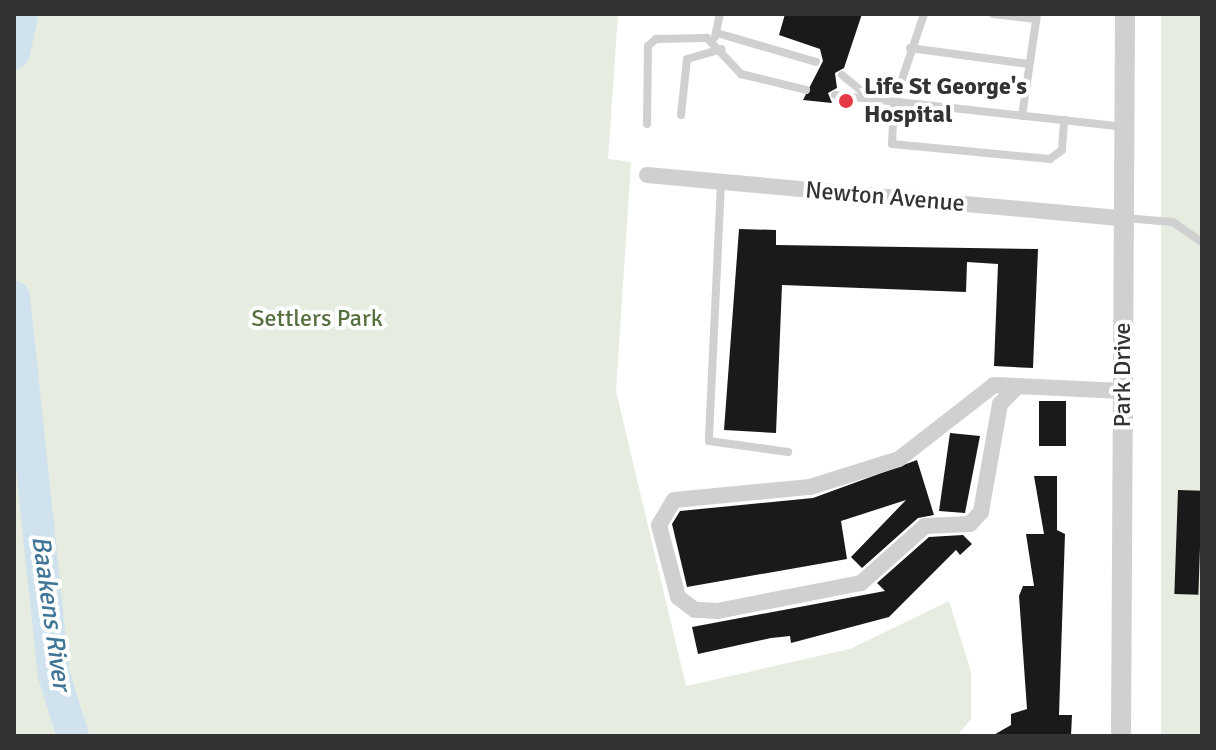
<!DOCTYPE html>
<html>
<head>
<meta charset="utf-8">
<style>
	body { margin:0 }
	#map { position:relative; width:1216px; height:750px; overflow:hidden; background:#fff; font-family:Signika,sans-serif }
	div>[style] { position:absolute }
	.green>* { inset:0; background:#e6ecdf; transform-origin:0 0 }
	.river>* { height:32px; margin:-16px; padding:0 16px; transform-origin:16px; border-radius:16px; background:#cfe2ee }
	.building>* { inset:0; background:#1a1a1a; transform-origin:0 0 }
	.service>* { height:8px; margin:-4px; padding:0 4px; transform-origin:4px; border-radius:4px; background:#d0d0d0 }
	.minor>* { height:16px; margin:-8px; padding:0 8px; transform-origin:8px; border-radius:8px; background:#d0d0d0 }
	.tertiary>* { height:20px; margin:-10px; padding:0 10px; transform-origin:10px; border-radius:10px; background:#d0d0d0 }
	.dots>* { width:22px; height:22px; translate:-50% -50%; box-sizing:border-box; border:4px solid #fff; border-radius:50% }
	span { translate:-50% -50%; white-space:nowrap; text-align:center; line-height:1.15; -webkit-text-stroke:8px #fff; paint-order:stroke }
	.poi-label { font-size:24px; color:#333; font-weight:700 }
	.left { translate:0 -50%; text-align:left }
	.street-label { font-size:24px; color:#333 }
	.park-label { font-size:24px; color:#56703f }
	.water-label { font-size:26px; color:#3f7597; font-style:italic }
	.frame { position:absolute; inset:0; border:16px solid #333; pointer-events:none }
</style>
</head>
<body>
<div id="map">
	<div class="green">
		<div style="clip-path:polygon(14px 14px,618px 14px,608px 159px,631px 162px,616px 391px,686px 686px,850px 649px,949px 601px,971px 672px,971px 719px,957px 736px,14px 736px)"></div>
		<div style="left:1161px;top:14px;width:41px;height:722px"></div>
	</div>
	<div class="river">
		<div style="left:14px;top:53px;width:40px;rotate:-78deg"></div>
		<div style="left:14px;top:297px;width:380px;rotate:84deg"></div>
		<div style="left:54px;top:675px;width:64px;rotate:72.7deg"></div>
	</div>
	<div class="building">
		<div style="clip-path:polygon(785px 14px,862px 14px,844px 68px,835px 73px,837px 88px,828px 93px,832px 103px,803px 100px,823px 61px,820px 49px,779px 35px)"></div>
		<div style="clip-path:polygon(739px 229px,776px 230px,776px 245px,1038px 249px,1033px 368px,994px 366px,998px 264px,967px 262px,966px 292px,782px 285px,776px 433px,724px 430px)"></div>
		<div style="left:1039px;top:401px;width:27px;height:45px"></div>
		<div style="clip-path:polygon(950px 433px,980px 436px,965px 513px,939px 511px)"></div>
		<div style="clip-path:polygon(917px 460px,934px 515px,918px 518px,862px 568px,851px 557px,906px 500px,841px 521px,847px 559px,687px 587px,672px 524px,680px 511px,813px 498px)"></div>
		<div style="clip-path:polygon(1034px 476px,1057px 476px,1057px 530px,1065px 534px,1059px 715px,1072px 715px,1071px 736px,992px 736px,1011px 725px,1011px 714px,1027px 709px,1019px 596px,1023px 586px,1034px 586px,1026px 534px,1044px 534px)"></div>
		<div style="left:1178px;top:490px;width:24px;height:104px;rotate:2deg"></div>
		<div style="clip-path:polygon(963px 535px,972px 544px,960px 555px,956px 550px,889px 617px,791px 643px,790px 636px,771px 638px,698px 654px,692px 627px,885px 591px,877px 583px,929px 537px)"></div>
	</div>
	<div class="service">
		<div style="left:924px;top:14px;width:94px;rotate:108.6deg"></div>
		<div style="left:894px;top:103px;width:41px;rotate:92.8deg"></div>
		<div style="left:892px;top:144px;width:159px;rotate:5.4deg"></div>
		<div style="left:1050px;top:159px;width:15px;rotate:-37deg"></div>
		<div style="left:1062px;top:150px;width:30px;rotate:-86deg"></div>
		<div style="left:993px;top:14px;width:43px;rotate:6.6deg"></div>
		<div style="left:717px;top:33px;width:103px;rotate:16.3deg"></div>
		<div style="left:715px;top:37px;width:24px;rotate:-78deg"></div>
		<div style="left:910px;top:48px;width:120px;rotate:7.7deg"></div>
		<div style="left:842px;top:75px;width:33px;rotate:39deg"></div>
		<div style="left:835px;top:95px;width:290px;rotate:6.3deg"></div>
		<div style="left:681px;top:115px;width:56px;rotate:-83.9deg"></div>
		<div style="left:687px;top:59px;width:36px;rotate:-16deg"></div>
		<div style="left:1022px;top:116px;width:103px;rotate:-81.6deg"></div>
		<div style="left:647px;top:124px;width:78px;rotate:-89.3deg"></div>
		<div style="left:648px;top:46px;width:11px;rotate:-41deg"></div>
		<div style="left:656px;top:39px;width:51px;rotate:-1.1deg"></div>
		<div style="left:707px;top:38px;width:50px;rotate:46.6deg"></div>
		<div style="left:741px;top:74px;width:67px;rotate:13.8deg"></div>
		<div style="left:721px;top:183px;width:258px;rotate:92.7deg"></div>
		<div style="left:709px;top:441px;width:80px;rotate:7.9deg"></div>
		<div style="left:1124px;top:218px;width:49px;rotate:4.7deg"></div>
		<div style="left:1173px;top:222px;width:35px;rotate:35deg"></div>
	</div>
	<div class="minor">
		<div style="left:647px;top:175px;width:479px;rotate:5.2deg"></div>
		<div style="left:1017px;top:387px;width:24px;rotate:135deg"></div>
		<div style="left:1000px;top:404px;width:110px;rotate:100deg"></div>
		<div style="left:981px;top:512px;width:16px;rotate:133deg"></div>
		<div style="left:970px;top:524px;width:45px;rotate:177.5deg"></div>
		<div style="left:925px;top:526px;width:86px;rotate:138.3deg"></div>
		<div style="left:861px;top:583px;width:147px;rotate:169deg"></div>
		<div style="left:717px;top:611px;width:22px;rotate:-177deg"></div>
		<div style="left:695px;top:610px;width:21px;rotate:-143deg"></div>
		<div style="left:678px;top:597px;width:74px;rotate:-104.8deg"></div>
		<div style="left:659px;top:525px;width:29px;rotate:-59deg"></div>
		<div style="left:674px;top:500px;width:137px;rotate:-5.5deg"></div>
		<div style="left:810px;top:487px;width:93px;rotate:-17.5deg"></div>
		<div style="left:899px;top:459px;width:120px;rotate:-37.9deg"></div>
		<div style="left:994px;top:385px;width:129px;rotate:2.7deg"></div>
	</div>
	<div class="tertiary">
		<div style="left:1121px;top:736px;width:722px;rotate:-89.68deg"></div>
	</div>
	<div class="dots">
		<div style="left:846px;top:101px;background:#e63946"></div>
	</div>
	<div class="poi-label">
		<span class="left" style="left:864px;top:101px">Life St George's<br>Hospital</span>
	</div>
	<div class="street-label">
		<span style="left:885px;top:197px;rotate:5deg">Newton Avenue</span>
		<span style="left:1123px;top:375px;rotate:-90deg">Park Drive</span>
	</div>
	<div class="park-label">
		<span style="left:317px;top:319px">Settlers Park</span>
	</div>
	<div class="water-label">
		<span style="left:50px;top:613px;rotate:82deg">Baakens River</span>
	</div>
	<div class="frame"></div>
</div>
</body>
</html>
